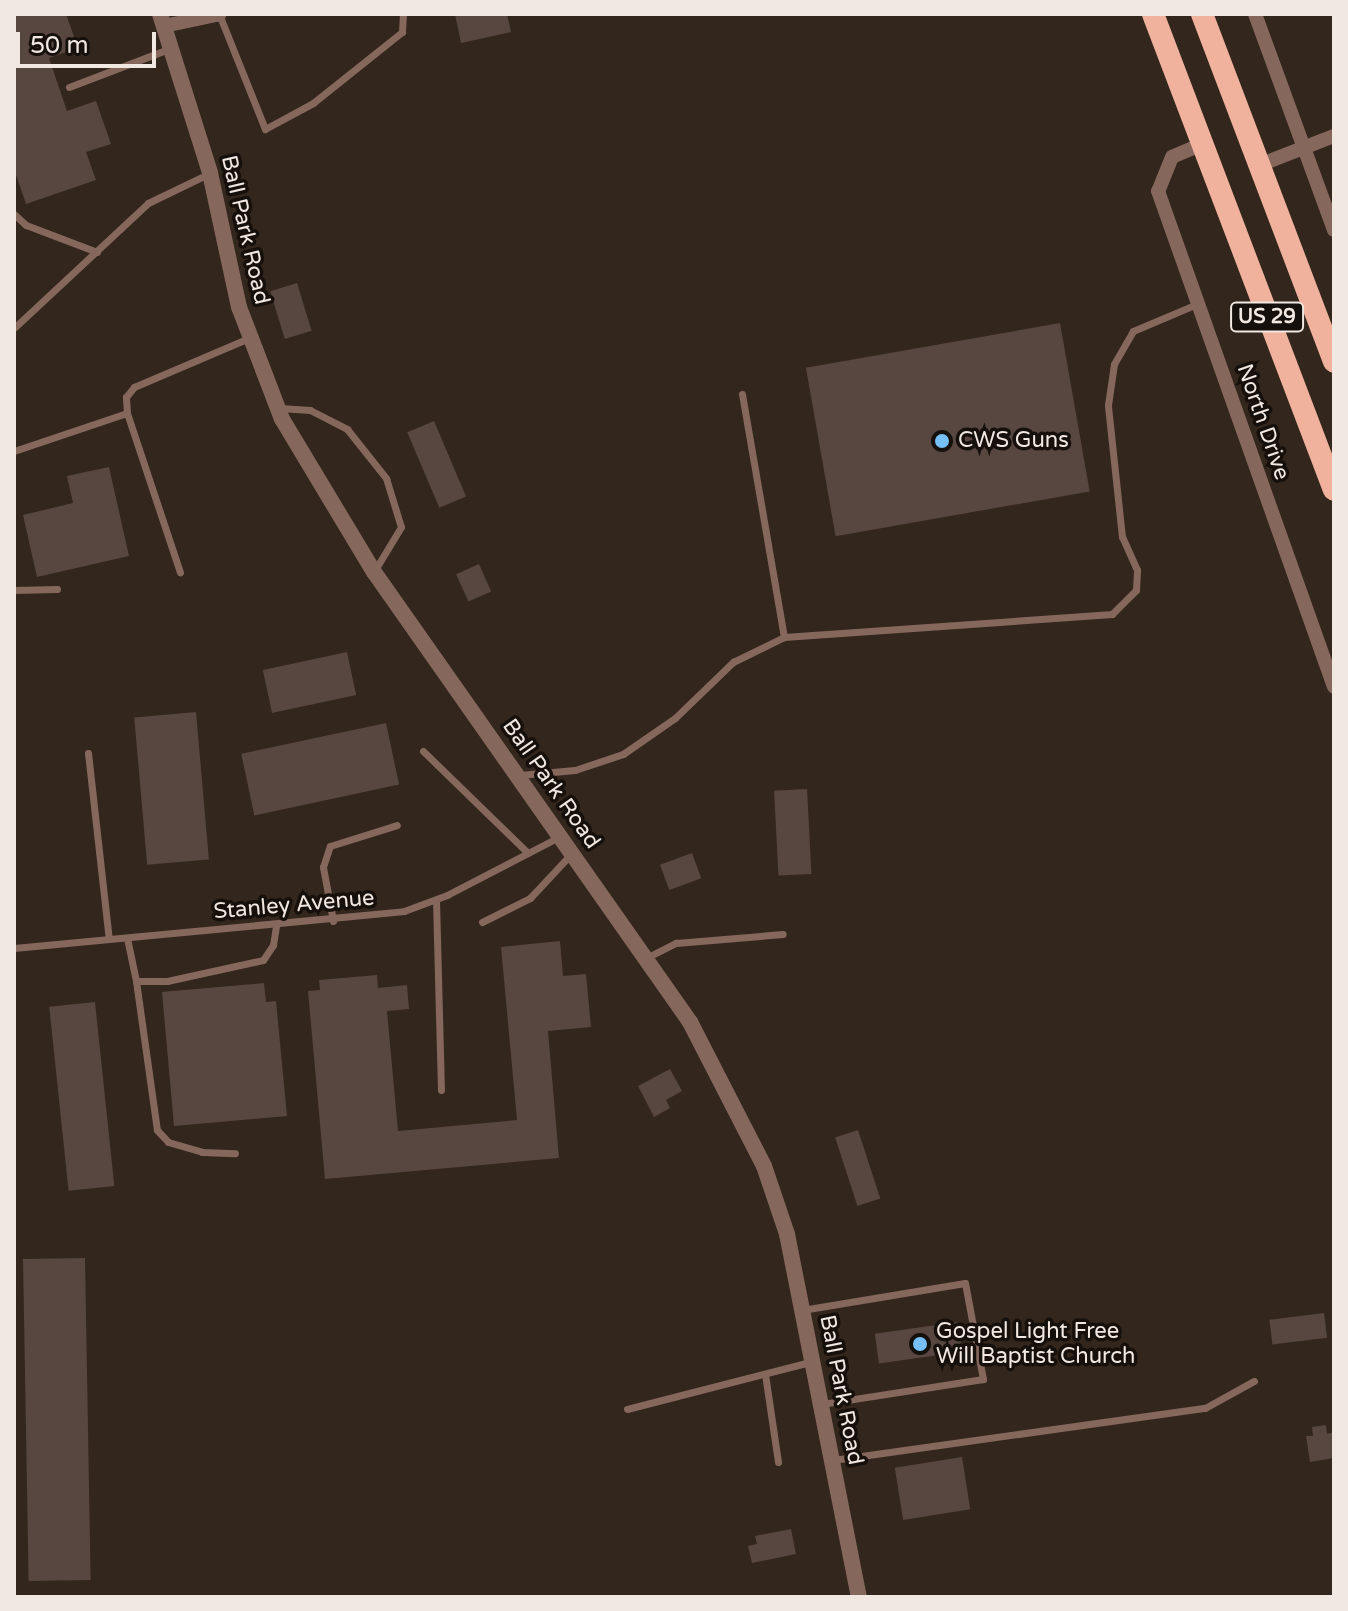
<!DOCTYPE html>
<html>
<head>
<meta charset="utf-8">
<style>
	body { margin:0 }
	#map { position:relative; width:1348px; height:1611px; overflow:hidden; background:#33261c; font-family:"Varela Round",sans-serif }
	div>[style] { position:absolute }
	.building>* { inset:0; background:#584640; transform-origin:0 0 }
	.service>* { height:7px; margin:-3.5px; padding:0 3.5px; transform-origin:3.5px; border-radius:3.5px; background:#86675c }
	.minor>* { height:14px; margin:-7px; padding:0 7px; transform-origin:7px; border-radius:7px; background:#86675c }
	.tertiary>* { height:16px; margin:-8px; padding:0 8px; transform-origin:8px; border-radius:8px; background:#86675c }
	.trunk>* { height:22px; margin:-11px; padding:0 11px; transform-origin:11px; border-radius:11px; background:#f0b29c }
	.dots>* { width:22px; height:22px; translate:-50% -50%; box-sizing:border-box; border:4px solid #16100c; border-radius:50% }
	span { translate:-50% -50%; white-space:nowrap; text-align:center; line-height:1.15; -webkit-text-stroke:7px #16100c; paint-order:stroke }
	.shield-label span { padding:2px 6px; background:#16100c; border:2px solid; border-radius:6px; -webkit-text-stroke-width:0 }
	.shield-label { font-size:20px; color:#f1e8e1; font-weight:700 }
	.street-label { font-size:22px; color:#f1e8e1 }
	.poi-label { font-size:22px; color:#f1e8e1 }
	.left { translate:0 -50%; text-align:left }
	.frame { position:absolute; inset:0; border:16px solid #f1e8e1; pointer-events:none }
	.scale { position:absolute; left:16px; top:32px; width:140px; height:36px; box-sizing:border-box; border:4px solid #f1e8e1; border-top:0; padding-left:10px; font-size:24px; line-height:28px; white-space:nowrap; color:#f1e8e1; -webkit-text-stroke:6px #16100c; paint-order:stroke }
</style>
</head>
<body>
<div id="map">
	<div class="building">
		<div style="clip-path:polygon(14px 14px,66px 14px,78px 48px,49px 58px,67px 111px,96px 101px,111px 144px,86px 152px,96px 180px,26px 204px,14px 169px)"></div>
		<div style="clip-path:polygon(455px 14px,507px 14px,511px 32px,461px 43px)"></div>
		<div style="left:297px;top:283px;width:50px;height:28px;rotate:73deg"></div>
		<div style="left:1060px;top:323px;width:171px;height:258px;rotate:80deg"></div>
		<div style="left:434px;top:421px;width:82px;height:29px;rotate:67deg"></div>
		<div style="clip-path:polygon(109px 467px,129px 556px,37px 577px,23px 515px,73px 503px,67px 476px)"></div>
		<div style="left:479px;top:564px;width:30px;height:25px;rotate:66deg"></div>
		<div style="left:347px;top:652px;width:44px;height:86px;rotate:78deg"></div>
		<div style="left:196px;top:712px;width:148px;height:62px;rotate:85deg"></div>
		<div style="left:386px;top:723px;width:63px;height:148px;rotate:78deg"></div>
		<div style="left:807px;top:789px;width:85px;height:33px;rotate:87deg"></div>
		<div style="left:692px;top:853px;width:27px;height:34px;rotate:70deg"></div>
		<div style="clip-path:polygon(560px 941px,563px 976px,586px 974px,591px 1027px,548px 1031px,559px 1158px,325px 1179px,308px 991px,320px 990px,319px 980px,377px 975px,378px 988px,407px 985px,409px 1009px,387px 1011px,398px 1131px,517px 1120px,501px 947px)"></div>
		<div style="clip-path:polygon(264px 983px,266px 1002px,276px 1001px,287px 1116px,174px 1126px,162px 992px)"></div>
		<div style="left:95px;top:1002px;width:185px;height:46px;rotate:84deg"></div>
		<div style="clip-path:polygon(670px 1069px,682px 1091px,666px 1100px,670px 1108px,654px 1117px,638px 1086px)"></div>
		<div style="left:858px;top:1130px;width:72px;height:24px;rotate:72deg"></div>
		<div style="left:85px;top:1258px;width:322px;height:62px;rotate:89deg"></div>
		<div style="left:1324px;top:1313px;width:25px;height:55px;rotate:83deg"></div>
		<div style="left:958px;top:1322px;width:30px;height:84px;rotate:82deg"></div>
		<div style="clip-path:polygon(1326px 1425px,1327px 1434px,1334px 1432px,1334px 1458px,1310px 1462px,1306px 1436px,1313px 1436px,1312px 1427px)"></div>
		<div style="left:962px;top:1457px;width:53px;height:68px;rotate:81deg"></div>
		<div style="clip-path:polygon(791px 1529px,796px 1554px,752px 1563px,748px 1546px,757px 1544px,755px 1536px)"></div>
	</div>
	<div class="service">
		<div style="left:219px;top:14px;width:124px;rotate:68.2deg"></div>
		<div style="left:265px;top:129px;width:55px;rotate:-28.4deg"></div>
		<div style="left:313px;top:103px;width:114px;rotate:-38.6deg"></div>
		<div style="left:402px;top:32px;width:18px;rotate:-87deg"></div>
		<div style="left:69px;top:87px;width:109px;rotate:-20.9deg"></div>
		<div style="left:14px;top:214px;width:16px;rotate:43deg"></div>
		<div style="left:26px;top:225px;width:76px;rotate:20.8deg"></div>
		<div style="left:14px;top:328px;width:183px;rotate:-43deg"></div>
		<div style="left:148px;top:203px;width:67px;rotate:-25.8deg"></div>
		<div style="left:742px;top:394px;width:247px;rotate:80.2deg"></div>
		<div style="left:280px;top:408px;width:30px;rotate:4deg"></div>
		<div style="left:310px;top:410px;width:42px;rotate:27.2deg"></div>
		<div style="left:347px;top:429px;width:63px;rotate:51.5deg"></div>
		<div style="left:386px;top:478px;width:51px;rotate:73deg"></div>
		<div style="left:401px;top:527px;width:50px;rotate:121.2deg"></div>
		<div style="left:127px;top:413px;width:168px;rotate:71.6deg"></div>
		<div style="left:14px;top:451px;width:119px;rotate:-18.6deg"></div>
		<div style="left:127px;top:413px;width:16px;rotate:-94deg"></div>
		<div style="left:126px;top:397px;width:13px;rotate:-51deg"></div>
		<div style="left:134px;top:387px;width:125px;rotate:-23.1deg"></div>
		<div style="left:14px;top:590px;width:43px;rotate:-1.3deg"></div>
		<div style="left:423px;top:751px;width:146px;rotate:44.2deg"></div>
		<div style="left:88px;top:753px;width:187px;rotate:83.6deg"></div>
		<div style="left:520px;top:775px;width:55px;rotate:-5.2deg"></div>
		<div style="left:575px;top:770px;width:51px;rotate:-18.4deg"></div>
		<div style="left:623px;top:754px;width:63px;rotate:-34.7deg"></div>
		<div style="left:675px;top:718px;width:81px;rotate:-44deg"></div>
		<div style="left:733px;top:662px;width:57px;rotate:-26.1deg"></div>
		<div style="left:784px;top:637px;width:329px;rotate:-4deg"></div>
		<div style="left:1112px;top:614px;width:34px;rotate:-45deg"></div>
		<div style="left:1136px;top:590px;width:20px;rotate:-87deg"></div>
		<div style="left:1137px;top:570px;width:36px;rotate:-114deg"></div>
		<div style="left:1122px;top:537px;width:133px;rotate:-96.1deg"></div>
		<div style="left:1108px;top:405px;width:41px;rotate:-81.7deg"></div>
		<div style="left:1114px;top:364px;width:38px;rotate:-60deg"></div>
		<div style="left:1133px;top:331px;width:69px;rotate:-22.9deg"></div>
		<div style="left:436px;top:900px;width:190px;rotate:88.5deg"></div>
		<div style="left:333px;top:921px;width:55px;rotate:-100.5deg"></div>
		<div style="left:323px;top:867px;width:22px;rotate:-72deg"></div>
		<div style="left:330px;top:846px;width:70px;rotate:-17.4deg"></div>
		<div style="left:482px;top:922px;width:54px;rotate:-26.6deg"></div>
		<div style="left:530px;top:898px;width:60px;rotate:-47deg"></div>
		<div style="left:127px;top:938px;width:44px;rotate:78.2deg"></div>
		<div style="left:136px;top:981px;width:31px"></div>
		<div style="left:167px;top:981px;width:98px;rotate:-12.3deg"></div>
		<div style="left:263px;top:960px;width:18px;rotate:-56deg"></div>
		<div style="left:273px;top:945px;width:20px;rotate:-81deg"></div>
		<div style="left:14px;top:948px;width:392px;rotate:-5.4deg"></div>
		<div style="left:404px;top:911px;width:46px;rotate:-20.4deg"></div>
		<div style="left:447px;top:895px;width:126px;rotate:-27.4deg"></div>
		<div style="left:646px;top:958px;width:34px;rotate:-27deg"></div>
		<div style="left:676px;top:943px;width:107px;rotate:-4.8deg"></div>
		<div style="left:136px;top:981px;width:150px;rotate:82deg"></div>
		<div style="left:157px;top:1130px;width:16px;rotate:47deg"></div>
		<div style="left:168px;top:1142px;width:35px;rotate:16deg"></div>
		<div style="left:202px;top:1152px;width:33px;rotate:2deg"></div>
		<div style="left:802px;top:1310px;width:165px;rotate:-9.4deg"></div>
		<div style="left:965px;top:1283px;width:98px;rotate:79.4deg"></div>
		<div style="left:983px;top:1379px;width:164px;rotate:171.2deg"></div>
		<div style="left:765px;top:1374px;width:89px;rotate:81.6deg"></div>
		<div style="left:627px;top:1409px;width:189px;rotate:-14.4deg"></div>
		<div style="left:833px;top:1460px;width:376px;rotate:-8deg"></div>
		<div style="left:1205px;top:1408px;width:56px;rotate:-28.9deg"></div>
	</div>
	<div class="minor">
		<div style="left:1255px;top:14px;width:230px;rotate:69.9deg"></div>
		<div style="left:164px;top:26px;width:57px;rotate:-12.1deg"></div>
		<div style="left:1200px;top:145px;width:30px;rotate:157deg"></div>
		<div style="left:1172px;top:157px;width:37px;rotate:112deg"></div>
		<div style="left:1158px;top:191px;width:526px;rotate:70.46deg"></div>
		<div style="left:1262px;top:164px;width:77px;rotate:-21.3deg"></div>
	</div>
	<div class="tertiary">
		<div style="left:160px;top:14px;width:167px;rotate:72.5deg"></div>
		<div style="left:210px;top:173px;width:137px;rotate:77.8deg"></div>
		<div style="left:239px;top:307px;width:120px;rotate:69deg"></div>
		<div style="left:282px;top:419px;width:179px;rotate:59deg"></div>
		<div style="left:374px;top:572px;width:550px;rotate:54.92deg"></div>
		<div style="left:690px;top:1022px;width:162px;rotate:62.8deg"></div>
		<div style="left:764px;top:1166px;width:72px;rotate:71.3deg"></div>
		<div style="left:787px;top:1234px;width:370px;rotate:78.8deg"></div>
	</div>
	<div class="trunk">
		<div style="left:1153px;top:14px;width:509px;rotate:69.18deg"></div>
		<div style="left:1202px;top:14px;width:372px;rotate:69.2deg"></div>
	</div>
	<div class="dots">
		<div style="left:942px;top:441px;background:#76c0f7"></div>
		<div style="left:920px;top:1344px;background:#76c0f7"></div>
	</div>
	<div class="shield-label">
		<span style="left:1267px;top:317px">US 29</span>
	</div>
	<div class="street-label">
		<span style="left:245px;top:230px;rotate:77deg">Ball Park Road</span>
		<span style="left:1263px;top:422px;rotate:71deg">North Drive</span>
		<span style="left:551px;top:784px;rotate:55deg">Ball Park Road</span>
		<span style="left:294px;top:905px;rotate:-5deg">Stanley Avenue</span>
		<span style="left:841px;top:1390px;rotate:79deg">Ball Park Road</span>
	</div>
	<div class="poi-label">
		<span class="left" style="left:958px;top:441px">CWS Guns</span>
		<span class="left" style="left:936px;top:1344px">Gospel Light Free<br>Will Baptist Church</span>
	</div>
	<div class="frame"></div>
	<div class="scale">50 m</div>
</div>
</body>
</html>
